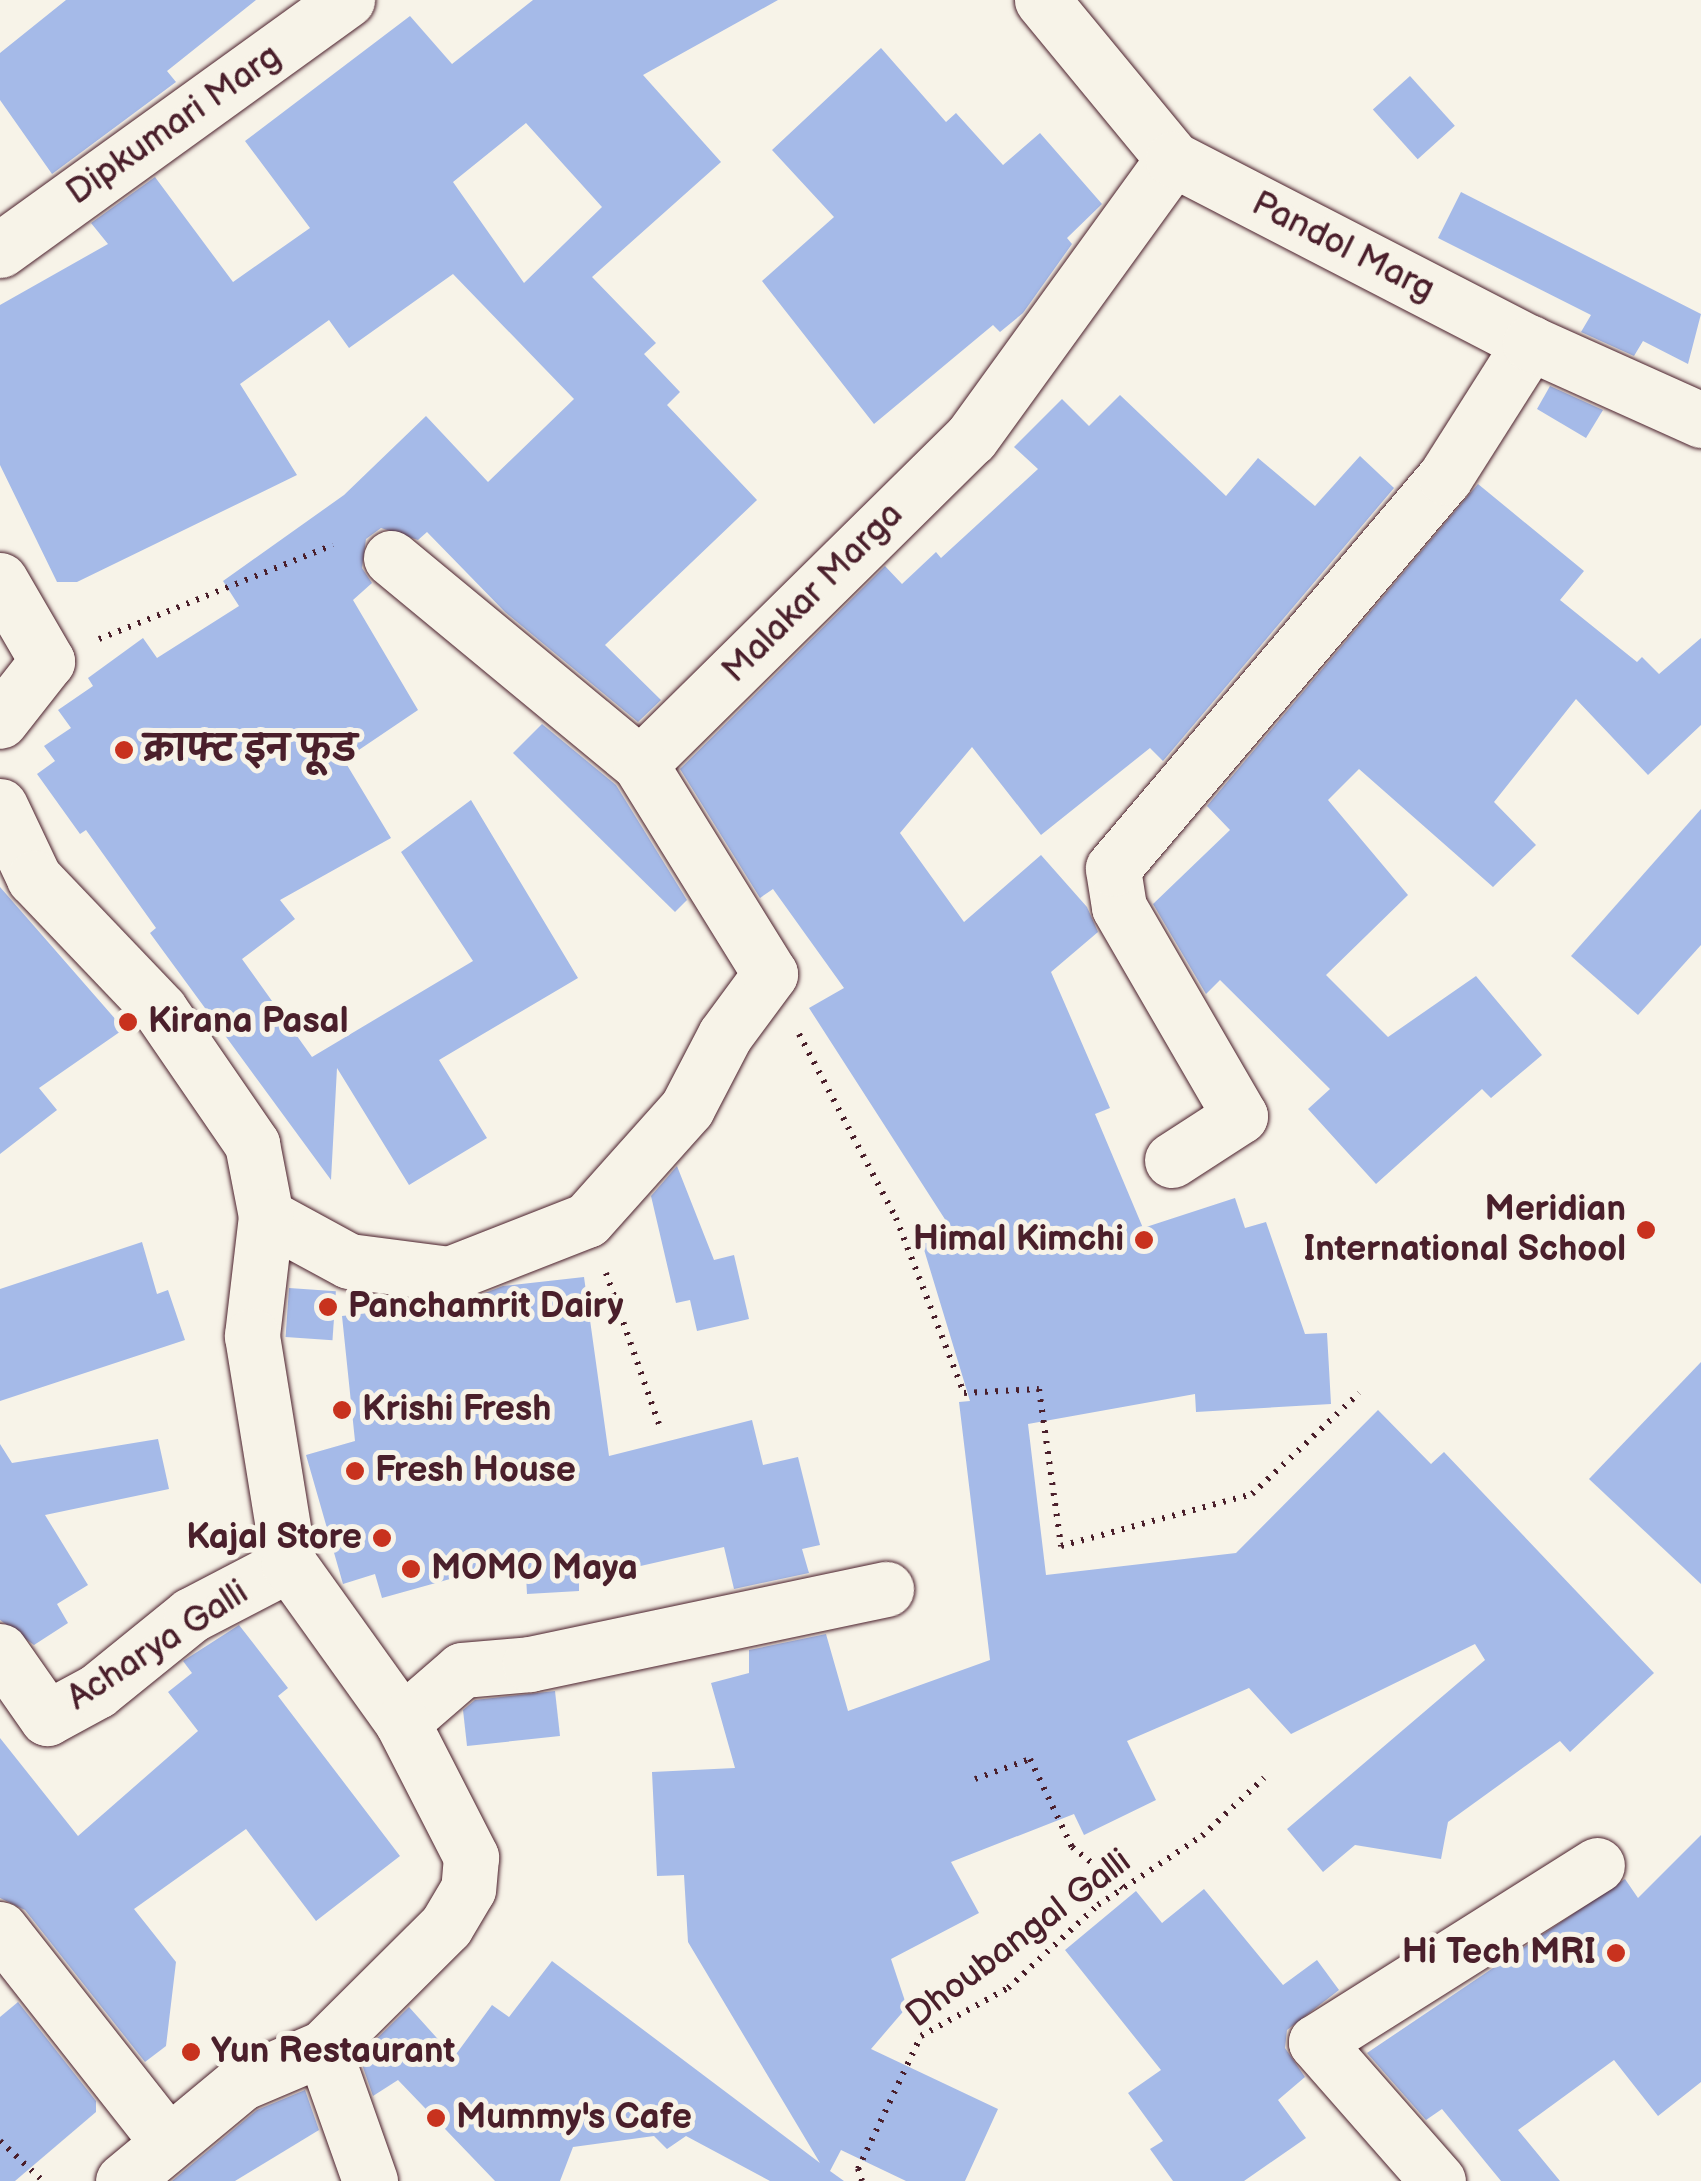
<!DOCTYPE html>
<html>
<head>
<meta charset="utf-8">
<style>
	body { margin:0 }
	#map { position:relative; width:1701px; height:2181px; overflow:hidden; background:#f7f3e8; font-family:"Balsamiq Sans","Playpen Sans Deva",sans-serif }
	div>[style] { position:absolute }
	.building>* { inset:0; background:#a5bae8; transform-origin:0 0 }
	.path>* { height:6px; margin-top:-3px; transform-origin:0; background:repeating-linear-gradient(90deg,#4a1f2b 0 2.5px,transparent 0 10.5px) }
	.roads { filter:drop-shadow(0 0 2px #4a1f2b) drop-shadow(0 0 2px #4a1f2b) }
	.minor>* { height:55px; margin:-27.5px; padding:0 27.5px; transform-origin:27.5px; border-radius:27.5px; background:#f7f3e8 }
	.tertiary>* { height:55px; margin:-27.5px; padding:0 27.5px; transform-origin:27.5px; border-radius:27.5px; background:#f7f3e8 }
	.dots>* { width:28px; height:28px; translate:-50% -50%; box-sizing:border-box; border:5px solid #f7f3e8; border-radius:50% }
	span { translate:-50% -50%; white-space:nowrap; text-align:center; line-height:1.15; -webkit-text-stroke:10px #f7f3e8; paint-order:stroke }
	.street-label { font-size:35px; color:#4a1f2b }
	.poi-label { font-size:35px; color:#4a1f2b; font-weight:700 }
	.left { translate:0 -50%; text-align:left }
	.right { translate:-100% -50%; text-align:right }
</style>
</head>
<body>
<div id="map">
	<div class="building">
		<div style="clip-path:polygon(66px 0,256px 0,167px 71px,176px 82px,52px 174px,0 100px,0 53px)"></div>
		<div style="clip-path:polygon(evenodd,533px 0,778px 0,643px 75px,721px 162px,592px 277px,656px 343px,644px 354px,680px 392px,667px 405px,757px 500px,605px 645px,661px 700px,638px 722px,505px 612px,427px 532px,418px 540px,381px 528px,366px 539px,362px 568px,372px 583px,353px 600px,418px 710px,344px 760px,391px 838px,280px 900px,295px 919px,242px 959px,312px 1057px,473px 961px,401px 852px,471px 800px,578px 978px,439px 1060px,487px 1138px,409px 1185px,337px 1068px,331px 1180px,150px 933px,156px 928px,86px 830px,80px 834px,37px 774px,55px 761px,44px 746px,71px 728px,58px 710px,93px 686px,88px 678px,143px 638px,157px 658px,239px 606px,223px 581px,344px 495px,426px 416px,488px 482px,574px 399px,453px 274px,349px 348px,329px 320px,240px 384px,297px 475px,77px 582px,57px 582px,0 465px,0 305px,108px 244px,91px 223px,155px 177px,233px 282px,310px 228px,245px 141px,410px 16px,452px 64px,533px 0,526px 123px,602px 207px,524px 283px,453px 182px,526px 123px)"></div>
		<div style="clip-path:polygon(881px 48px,946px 122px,956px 113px,1003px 165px,1040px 133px,1102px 204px,1067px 238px,1072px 244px,1023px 313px,1000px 332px,993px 325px,874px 424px,762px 281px,834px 217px,772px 150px)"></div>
		<div style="left:1410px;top:76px;width:67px;height:50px;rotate:48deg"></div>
		<div style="clip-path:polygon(1461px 192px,1701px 314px,1688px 364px,1643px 341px,1634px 356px,1581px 332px,1591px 315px,1438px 238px)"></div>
		<div style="clip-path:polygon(1550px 386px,1603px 410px,1586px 438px,1537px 409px)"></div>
		<div style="clip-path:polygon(1120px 395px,1226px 496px,1258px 458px,1315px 506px,1360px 456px,1394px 488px,1163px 761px,1150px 748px,1041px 835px,972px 747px,900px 833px,964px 922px,1041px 855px,1087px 907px,1098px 932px,1051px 972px,1110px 1108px,1095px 1114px,1143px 1228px,1235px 1198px,1245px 1228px,1266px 1222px,1305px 1334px,1327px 1333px,1331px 1404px,1196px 1412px,1195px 1394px,1028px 1424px,1046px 1575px,1236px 1553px,1378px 1410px,1431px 1464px,1444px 1452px,1654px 1673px,1570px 1752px,1560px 1741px,1448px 1822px,1441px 1859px,1355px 1845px,1323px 1872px,1287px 1829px,1485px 1660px,1475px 1644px,1291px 1734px,1249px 1688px,1127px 1741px,1156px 1800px,1084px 1835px,1074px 1814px,951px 1862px,979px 1913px,891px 1959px,907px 2007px,871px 2049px,998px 2109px,965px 2181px,906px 2181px,841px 2150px,830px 2171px,844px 2181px,770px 2181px,686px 2136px,667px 2149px,654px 2136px,573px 2147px,560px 2181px,495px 2181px,398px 2080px,373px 2096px,359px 2056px,409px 2007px,454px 2057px,492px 2005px,509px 2017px,552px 1961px,820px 2163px,688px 1942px,684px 1875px,657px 1876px,652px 1772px,735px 1768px,711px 1683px,749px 1673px,749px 1650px,826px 1634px,848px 1711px,990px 1660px,959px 1402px,970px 1401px,919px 1233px,948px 1224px,809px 1008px,844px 988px,773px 889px,760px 898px,680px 769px,885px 566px,902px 584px,936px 552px,941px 558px,1038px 469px,1014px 447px,1062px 399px,1089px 426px)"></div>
		<div style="clip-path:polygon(1478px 484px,1584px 571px,1560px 600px,1637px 662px,1642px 657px,1659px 674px,1701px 638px,1701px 725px,1648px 775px,1576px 699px,1494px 802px,1536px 845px,1493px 887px,1359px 769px,1328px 800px,1408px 895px,1326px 975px,1388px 1037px,1476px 976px,1542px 1055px,1491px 1098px,1482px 1089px,1376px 1184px,1308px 1109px,1330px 1089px,1220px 980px,1206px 994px,1153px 904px,1230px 830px,1207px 806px)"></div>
		<div style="clip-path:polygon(542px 724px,616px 785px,687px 900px,675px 912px,513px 753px)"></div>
		<div style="clip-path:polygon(1701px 809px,1701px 945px,1638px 1015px,1571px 956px)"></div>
		<div style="clip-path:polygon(0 887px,124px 1029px,39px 1088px,57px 1110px,0 1154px)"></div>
		<div style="clip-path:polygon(677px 1166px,714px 1260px,734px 1255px,749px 1319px,697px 1331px,690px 1300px,676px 1303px,651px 1196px)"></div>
		<div style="clip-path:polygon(142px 1242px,157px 1294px,168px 1290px,185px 1340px,0 1401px,0 1289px)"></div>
		<div style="clip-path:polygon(584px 1277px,609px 1456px,752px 1420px,763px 1465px,798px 1457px,820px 1545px,802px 1549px,809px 1573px,734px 1589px,724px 1547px,579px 1580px,579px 1591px,527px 1594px,525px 1558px,382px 1598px,375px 1574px,343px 1584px,306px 1455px,355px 1441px,342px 1316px,459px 1303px,503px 1286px)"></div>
		<div style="left:289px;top:1288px;width:47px;height:49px;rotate:4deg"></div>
		<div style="clip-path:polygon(1701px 1362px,1701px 1584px,1589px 1479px)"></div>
		<div style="clip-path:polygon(158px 1439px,169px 1489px,45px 1515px,88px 1585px,57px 1604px,68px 1623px,34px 1645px,0 1620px,0 1444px,12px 1463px)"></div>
		<div style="clip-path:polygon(239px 1625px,288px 1688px,278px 1696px,400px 1856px,316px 1921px,246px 1829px,134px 1909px,176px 1962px,166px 2046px,145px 2062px,25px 1910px,0 1898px,0 1738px,78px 1836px,198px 1731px,168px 1692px,192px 1673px,183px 1661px)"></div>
		<div style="clip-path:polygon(555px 1691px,560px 1736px,467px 1746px,463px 1710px,475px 1700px)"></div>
		<div style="clip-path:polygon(1701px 1835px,1701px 2082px,1658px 2116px,1614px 2060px,1518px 2130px,1560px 2181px,1501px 2181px,1442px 2109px,1426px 2120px,1367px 2053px,1625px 1879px,1638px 1898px)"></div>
		<div style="clip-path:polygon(1204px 1889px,1283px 1985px,1317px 1960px,1339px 1990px,1287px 2030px,1285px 2048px,1305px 2077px,1278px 2100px,1306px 2138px,1244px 2181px,1173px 2181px,1150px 2149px,1163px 2141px,1128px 2093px,1161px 2070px,1065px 1950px,1136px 1891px,1162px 1923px)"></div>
		<div style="clip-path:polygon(18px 2002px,96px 2101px,96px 2112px,15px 2181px,0 2181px,0 2017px)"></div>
		<div style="clip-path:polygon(305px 2090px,319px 2130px,235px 2181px,172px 2181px,257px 2110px)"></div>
	</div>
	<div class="path">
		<div style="left:99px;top:639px;width:252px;rotate:-21.9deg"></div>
		<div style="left:799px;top:1034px;width:208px;rotate:62.2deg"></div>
		<div style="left:896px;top:1218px;width:188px;rotate:68.8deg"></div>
		<div style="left:964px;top:1393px;width:75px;rotate:-3.1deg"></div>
		<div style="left:1039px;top:1389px;width:159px;rotate:82deg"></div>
		<div style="left:1061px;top:1546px;width:198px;rotate:-15.2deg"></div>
		<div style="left:1252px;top:1494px;width:147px;rotate:-43.3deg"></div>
		<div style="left:606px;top:1273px;width:160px;rotate:70.7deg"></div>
		<div style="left:975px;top:1779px;width:59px;rotate:-20deg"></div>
		<div style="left:1030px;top:1759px;width:98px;rotate:64.5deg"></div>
		<div style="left:1072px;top:1847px;width:65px;rotate:38.8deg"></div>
		<div style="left:0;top:2141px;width:59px;rotate:42.9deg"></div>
		<div style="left:862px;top:2181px;width:13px;rotate:-108deg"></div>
		<div style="left:858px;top:2169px;width:147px;rotate:-64.7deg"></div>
		<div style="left:921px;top:2036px;width:99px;rotate:-28.9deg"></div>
		<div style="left:1008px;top:1988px;width:122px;rotate:-42.7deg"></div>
		<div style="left:1098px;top:1905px;width:125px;rotate:-33.6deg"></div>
		<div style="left:1202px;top:1836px;width:85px;rotate:-43.1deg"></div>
	</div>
	<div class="roads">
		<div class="minor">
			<div style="left:391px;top:558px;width:323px;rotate:39.6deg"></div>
			<div style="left:640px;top:764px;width:465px;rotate:-44.6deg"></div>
			<div style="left:971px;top:438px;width:344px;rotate:-54.1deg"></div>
			<div style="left:1172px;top:1160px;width:81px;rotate:-32.9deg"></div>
			<div style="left:1240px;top:1116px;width:241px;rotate:-120.1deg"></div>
			<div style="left:1119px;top:907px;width:39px;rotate:-99deg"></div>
			<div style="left:1113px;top:868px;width:513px;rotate:-49.67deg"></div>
			<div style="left:1445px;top:477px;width:159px;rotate:-57.6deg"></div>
			<div style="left:266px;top:1216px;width:94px;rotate:28.5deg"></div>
			<div style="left:349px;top:1261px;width:101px;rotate:7.4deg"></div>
			<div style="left:449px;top:1274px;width:148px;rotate:-21.4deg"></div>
			<div style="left:587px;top:1220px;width:150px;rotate:-48.2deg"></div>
			<div style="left:687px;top:1108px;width:82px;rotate:-62.5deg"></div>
			<div style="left:725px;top:1035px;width:76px;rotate:-53.6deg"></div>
			<div style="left:770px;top:974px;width:247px;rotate:-121.8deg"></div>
			<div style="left:0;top:1651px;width:82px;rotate:55deg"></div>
			<div style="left:47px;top:1718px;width:57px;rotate:-28.4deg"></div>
			<div style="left:97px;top:1691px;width:121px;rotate:-39deg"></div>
			<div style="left:191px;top:1615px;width:110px;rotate:-27.5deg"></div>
			<div style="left:402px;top:1722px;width:79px;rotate:-40.9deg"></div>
			<div style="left:462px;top:1670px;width:68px;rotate:-5deg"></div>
			<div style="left:530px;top:1664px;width:364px;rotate:-11.9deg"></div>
			<div style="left:0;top:1929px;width:268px;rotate:51.8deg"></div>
			<div style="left:123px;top:2181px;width:153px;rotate:-39.7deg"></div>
			<div style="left:241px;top:2083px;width:89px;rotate:-23.1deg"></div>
			<div style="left:1438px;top:2181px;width:185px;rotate:-131.3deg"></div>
			<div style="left:1316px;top:2042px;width:332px;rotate:-32.2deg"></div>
		</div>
		<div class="tertiary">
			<div style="left:1042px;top:0;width:206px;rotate:50.5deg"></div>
			<div style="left:1173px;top:159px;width:402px;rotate:27.3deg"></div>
			<div style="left:1530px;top:343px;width:188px;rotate:24.2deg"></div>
			<div style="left:0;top:250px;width:428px;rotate:-35.8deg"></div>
			<div style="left:0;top:580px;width:94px;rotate:59.9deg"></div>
			<div style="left:47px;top:661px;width:76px;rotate:128.1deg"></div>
			<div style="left:0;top:806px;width:80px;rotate:64.7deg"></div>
			<div style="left:34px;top:878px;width:182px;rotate:46.3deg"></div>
			<div style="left:160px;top:1010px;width:163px;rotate:55.5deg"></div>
			<div style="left:252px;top:1144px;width:73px;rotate:79deg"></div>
			<div style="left:266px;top:1216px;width:121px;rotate:96.7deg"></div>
			<div style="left:252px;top:1336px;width:231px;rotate:80.8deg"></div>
			<div style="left:289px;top:1564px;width:194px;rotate:54.4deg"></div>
			<div style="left:402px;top:1722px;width:152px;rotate:62.9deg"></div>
			<div style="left:471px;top:1857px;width:32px;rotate:95deg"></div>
			<div style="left:468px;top:1889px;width:43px;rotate:120.7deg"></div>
			<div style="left:446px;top:1926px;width:173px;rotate:135.2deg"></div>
			<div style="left:323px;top:2048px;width:141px;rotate:70.5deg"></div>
		</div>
	</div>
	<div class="dots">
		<div style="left:124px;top:750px;background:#c8321e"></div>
		<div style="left:128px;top:1022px;background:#c8321e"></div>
		<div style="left:1646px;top:1230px;background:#c8321e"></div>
		<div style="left:1144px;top:1240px;background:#c8321e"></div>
		<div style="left:328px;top:1307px;background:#c8321e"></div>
		<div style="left:342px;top:1410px;background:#c8321e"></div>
		<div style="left:355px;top:1471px;background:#c8321e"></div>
		<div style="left:382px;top:1538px;background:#c8321e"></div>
		<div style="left:411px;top:1569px;background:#c8321e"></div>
		<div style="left:1616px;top:1953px;background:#c8321e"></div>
		<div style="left:191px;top:2052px;background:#c8321e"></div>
		<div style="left:436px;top:2118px;background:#c8321e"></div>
	</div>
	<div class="street-label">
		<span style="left:174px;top:125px;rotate:-35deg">Dipkumari Marg</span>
		<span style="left:1343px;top:247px;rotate:27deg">Pandol Marg</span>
		<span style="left:813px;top:593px;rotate:-45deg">Malakar Marga</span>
		<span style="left:158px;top:1646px;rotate:-33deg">Acharya Galli</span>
		<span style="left:1019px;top:1939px;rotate:-37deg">Dhoubangal Galli</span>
	</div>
	<div class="poi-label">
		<span class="left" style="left:144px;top:750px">क्राफ्ट इन फूड</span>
		<span class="left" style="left:148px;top:1022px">Kirana Pasal</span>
		<span class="right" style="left:1626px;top:1230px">Meridian<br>International School</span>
		<span class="right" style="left:1124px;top:1240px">Himal Kimchi</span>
		<span class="left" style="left:348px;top:1307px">Panchamrit Dairy</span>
		<span class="left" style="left:362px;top:1410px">Krishi Fresh</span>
		<span class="left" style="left:375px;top:1471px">Fresh House</span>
		<span class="right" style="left:362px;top:1538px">Kajal Store</span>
		<span class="left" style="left:431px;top:1569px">MOMO Maya</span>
		<span class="right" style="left:1596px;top:1953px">Hi Tech MRI</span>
		<span class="left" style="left:211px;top:2052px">Yun Restaurant</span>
		<span class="left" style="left:456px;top:2118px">Mummy's Cafe</span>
	</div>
</div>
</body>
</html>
